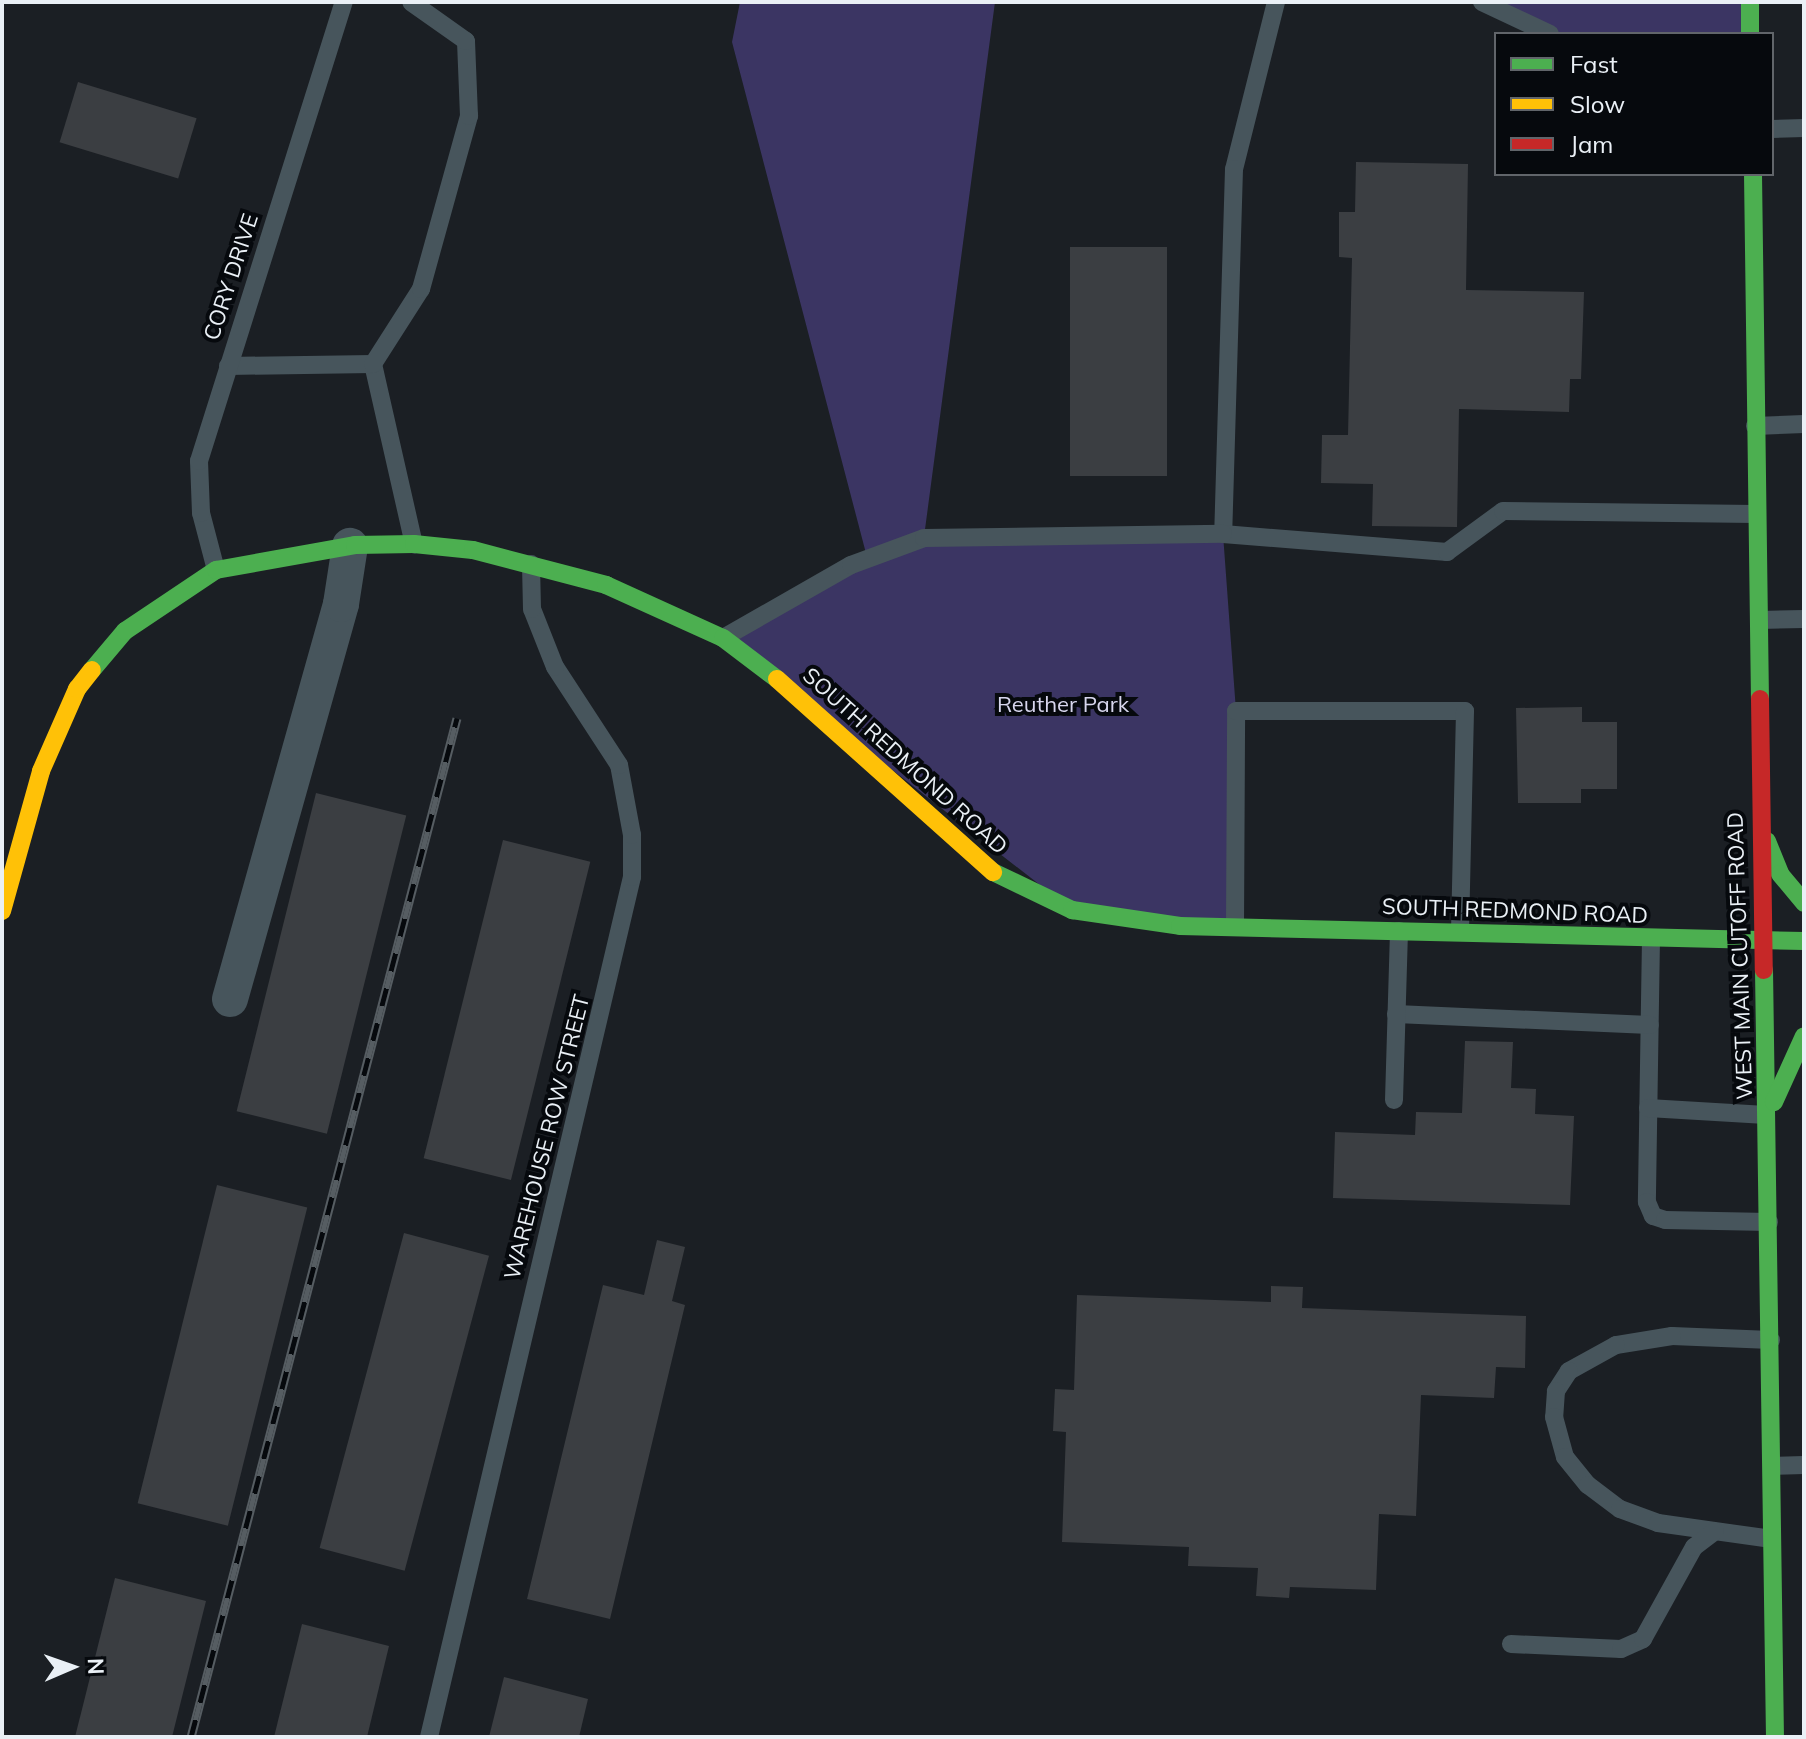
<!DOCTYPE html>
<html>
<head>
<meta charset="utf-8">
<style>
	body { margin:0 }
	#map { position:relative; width:1806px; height:1739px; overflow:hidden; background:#1b1f24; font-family:Mulish,sans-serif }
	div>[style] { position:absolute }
	.green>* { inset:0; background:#3b3563 }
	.building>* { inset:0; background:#3b3e42; transform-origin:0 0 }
	.lane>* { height:18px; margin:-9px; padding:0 9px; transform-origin:9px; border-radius:9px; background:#47555c }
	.street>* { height:36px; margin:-18px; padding:0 18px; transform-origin:18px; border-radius:18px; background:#47555c }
	.fast>* { height:18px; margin:-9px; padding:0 9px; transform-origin:9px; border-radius:9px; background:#4caf50 }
	.slow>* { height:18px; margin:-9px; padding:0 9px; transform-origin:9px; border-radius:9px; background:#ffc107 }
	.jam>* { height:18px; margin:-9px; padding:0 9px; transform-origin:9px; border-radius:9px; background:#c62828 }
	.rail>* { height:9px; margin-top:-4.5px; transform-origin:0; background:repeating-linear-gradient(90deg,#06090d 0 18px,#565d62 0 36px); box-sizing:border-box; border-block:2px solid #565d62 }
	span { translate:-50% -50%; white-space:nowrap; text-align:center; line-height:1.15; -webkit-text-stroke:8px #06090d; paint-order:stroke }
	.street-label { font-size:22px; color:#eaf0f6 }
	.park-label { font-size:22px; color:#d7d6ed }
	.frame { position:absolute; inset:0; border:4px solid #eaf0f6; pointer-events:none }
	.legend { position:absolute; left:1494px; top:32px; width:280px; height:144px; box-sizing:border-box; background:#06090d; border:2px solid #61656a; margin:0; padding:10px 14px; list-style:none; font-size:24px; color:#eaf0f6 }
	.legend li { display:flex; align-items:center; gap:16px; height:40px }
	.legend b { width:40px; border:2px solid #61656a }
	.north { position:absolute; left:32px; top:1627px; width:80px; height:80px; -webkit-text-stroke:6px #06090d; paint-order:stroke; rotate:88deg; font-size:22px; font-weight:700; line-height:32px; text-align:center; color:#eaf0f6 }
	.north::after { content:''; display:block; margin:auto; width:28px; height:36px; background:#eaf0f6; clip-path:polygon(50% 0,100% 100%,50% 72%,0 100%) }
</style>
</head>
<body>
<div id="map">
	<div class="green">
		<div style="clip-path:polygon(740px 2px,995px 2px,924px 537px,1223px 534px,1236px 711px,1235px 927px,1072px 910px,723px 638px,868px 561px,732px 42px)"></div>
		<div style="clip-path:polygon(1482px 2px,1750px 2px,1750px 34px,1550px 34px)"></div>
	</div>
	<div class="building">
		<div style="left:78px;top:82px;width:124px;height:63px;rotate:17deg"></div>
		<div style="clip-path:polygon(1356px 162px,1468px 164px,1466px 290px,1584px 292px,1581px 379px,1570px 379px,1569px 412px,1459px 409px,1457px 527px,1372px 526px,1373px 484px,1321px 483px,1322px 435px,1348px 435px,1352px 258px,1339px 257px,1339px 212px,1355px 212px)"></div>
		<div style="left:1070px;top:247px;width:97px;height:229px"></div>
		<div style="clip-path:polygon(1582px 707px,1582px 722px,1617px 722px,1617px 789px,1581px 789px,1581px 803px,1518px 803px,1516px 708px)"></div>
		<div style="left:316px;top:793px;width:93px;height:328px;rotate:14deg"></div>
		<div style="left:503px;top:840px;width:90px;height:328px;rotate:14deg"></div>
		<div style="clip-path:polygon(1465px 1041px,1513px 1042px,1511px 1088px,1536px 1089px,1535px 1114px,1574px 1116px,1570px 1205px,1333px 1198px,1335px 1132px,1415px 1135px,1416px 1112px,1462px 1113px)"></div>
		<div style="left:217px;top:1185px;width:93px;height:328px;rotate:14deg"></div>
		<div style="left:404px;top:1233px;width:88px;height:326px;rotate:15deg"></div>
		<div style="clip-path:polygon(657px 1240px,685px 1247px,672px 1301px,685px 1305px,610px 1619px,527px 1599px,603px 1285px,644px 1295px)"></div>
		<div style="clip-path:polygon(1271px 1286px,1303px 1287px,1302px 1308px,1526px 1316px,1525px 1368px,1496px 1367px,1494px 1398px,1421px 1395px,1416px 1516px,1379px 1514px,1376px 1590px,1290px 1587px,1289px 1598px,1256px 1596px,1258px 1568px,1188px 1566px,1189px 1547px,1062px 1542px,1066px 1432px,1053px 1431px,1055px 1389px,1074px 1390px,1077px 1295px,1271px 1302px)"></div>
		<div style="clip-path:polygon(115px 1578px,206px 1601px,172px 1737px,75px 1737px)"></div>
		<div style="clip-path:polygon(302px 1624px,389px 1646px,367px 1737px,274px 1737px)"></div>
		<div style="clip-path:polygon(504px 1677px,588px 1699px,579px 1737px,489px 1737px)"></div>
	</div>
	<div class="lane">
		<div style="left:1276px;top:2px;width:172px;rotate:104.1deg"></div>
		<div style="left:1234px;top:169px;width:365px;rotate:91.7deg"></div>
		<div style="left:1223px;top:534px;width:225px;rotate:4.6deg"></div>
		<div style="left:1447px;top:552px;width:69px;rotate:-36.2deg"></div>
		<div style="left:1503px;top:511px;width:253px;rotate:0.7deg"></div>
		<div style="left:1482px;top:2px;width:75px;rotate:25.2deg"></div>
		<div style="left:1772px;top:129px;width:32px;rotate:-2deg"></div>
		<div style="left:373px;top:364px;width:185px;rotate:77.2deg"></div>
		<div style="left:228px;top:366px;width:145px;rotate:-0.8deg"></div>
		<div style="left:373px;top:364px;width:89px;rotate:-57.4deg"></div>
		<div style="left:421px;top:289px;width:180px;rotate:-74.5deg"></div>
		<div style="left:469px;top:116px;width:75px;rotate:-92.3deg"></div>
		<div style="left:466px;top:41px;width:67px;rotate:-144.7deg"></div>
		<div style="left:1755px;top:426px;width:49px;rotate:-2.3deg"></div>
		<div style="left:216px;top:570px;width:59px;rotate:-104.7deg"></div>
		<div style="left:201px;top:513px;width:52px;rotate:-92.2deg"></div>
		<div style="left:199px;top:461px;width:481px;rotate:-72.5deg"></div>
		<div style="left:1759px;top:620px;width:45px;rotate:-1.3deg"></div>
		<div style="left:723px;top:638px;width:147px;rotate:-29.7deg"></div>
		<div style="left:851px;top:565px;width:78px;rotate:-20.3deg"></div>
		<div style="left:924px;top:538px;width:299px;rotate:-0.8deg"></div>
		<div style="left:1235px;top:927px;width:216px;rotate:-89.7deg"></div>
		<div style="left:1236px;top:711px;width:229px"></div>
		<div style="left:1465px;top:711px;width:221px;rotate:91.3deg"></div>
		<div style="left:1651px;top:938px;width:264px;rotate:90.9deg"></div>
		<div style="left:1647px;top:1202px;width:15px;rotate:67deg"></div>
		<div style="left:1653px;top:1216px;width:13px;rotate:18deg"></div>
		<div style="left:1665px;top:1220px;width:104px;rotate:1.1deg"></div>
		<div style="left:1396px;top:1014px;width:254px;rotate:2.5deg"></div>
		<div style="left:1394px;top:1100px;width:169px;rotate:-88.3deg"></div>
		<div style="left:1648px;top:1108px;width:118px;rotate:3.4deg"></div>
		<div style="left:1771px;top:1340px;width:99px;rotate:-177.7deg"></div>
		<div style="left:1672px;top:1336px;width:57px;rotate:170.9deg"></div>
		<div style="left:1616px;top:1345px;width:54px;rotate:151deg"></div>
		<div style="left:1569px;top:1371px;width:24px;rotate:123deg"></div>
		<div style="left:1556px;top:1391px;width:26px;rotate:94deg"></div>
		<div style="left:1554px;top:1417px;width:41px;rotate:74.6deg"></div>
		<div style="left:1565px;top:1457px;width:36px;rotate:51deg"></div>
		<div style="left:1588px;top:1485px;width:40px;rotate:37deg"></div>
		<div style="left:1620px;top:1509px;width:40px;rotate:20.2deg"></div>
		<div style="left:1658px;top:1523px;width:115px;rotate:8deg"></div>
		<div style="left:1772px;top:1466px;width:32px;rotate:-2deg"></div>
		<div style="left:1511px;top:1644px;width:110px;rotate:2.6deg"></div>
		<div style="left:1621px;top:1649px;width:24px;rotate:-24deg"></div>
		<div style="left:1643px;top:1639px;width:105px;rotate:-61deg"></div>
		<div style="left:1694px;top:1547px;width:26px;rotate:-37deg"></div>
		<div style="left:429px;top:1737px;width:884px;rotate:-76.72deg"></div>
		<div style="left:632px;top:877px;width:42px;rotate:-90deg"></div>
		<div style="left:632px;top:835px;width:71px;rotate:-100.5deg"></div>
		<div style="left:619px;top:765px;width:117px;rotate:-123.1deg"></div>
		<div style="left:555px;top:667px;width:62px;rotate:-111.6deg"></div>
		<div style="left:532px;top:609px;width:45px;rotate:-91.3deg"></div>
	</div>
	<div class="street">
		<div style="left:230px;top:999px;width:410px;rotate:-74.3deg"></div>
		<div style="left:341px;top:604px;width:59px;rotate:-81.2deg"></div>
	</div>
	<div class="fast">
		<div style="left:1750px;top:2px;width:32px;rotate:90deg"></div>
		<div style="left:1753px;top:174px;width:525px;rotate:89.24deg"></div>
		<div style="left:92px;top:670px;width:51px;rotate:-49.8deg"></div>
		<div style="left:125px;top:631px;width:110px;rotate:-33.8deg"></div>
		<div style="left:216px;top:570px;width:141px;rotate:-10.2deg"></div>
		<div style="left:355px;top:545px;width:59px;rotate:-1deg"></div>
		<div style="left:414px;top:544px;width:59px;rotate:5.8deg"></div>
		<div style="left:473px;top:550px;width:138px;rotate:14.7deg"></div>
		<div style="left:606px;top:585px;width:128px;rotate:24.4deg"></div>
		<div style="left:723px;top:638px;width:68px;rotate:37.2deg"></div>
		<div style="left:1767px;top:841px;width:35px;rotate:68deg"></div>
		<div style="left:1780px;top:874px;width:38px;rotate:50deg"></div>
		<div style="left:993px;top:872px;width:88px;rotate:25.7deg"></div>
		<div style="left:1072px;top:910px;width:109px;rotate:8.4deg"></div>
		<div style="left:1180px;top:926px;width:624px;rotate:1.38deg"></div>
		<div style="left:1764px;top:970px;width:767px;rotate:89.18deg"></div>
		<div style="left:1774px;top:1102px;width:72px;rotate:-65.6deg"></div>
	</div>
	<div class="slow">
		<div style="left:777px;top:679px;width:290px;rotate:41.8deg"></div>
		<div style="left:2px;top:911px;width:145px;rotate:-74.4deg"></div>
		<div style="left:41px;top:771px;width:90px;rotate:-66.3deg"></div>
		<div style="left:77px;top:689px;width:24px;rotate:-52deg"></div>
	</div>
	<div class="jam">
		<div style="left:1760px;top:699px;width:271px;rotate:89.2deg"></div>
	</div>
	<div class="rail">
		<div style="left:191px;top:1737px;width:1053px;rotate:-75.37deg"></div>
	</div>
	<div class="street-label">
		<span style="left:231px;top:277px;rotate:-72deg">CORY DRIVE</span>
		<span style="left:905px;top:761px;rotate:42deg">SOUTH REDMOND ROAD</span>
		<span style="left:1515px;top:911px;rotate:2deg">SOUTH REDMOND ROAD</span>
		<span style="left:1740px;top:956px;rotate:-92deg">WEST MAIN CUTOFF ROAD</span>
		<span style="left:547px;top:1137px;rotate:-76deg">WAREHOUSE ROW STREET</span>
	</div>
	<div class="park-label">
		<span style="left:1063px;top:705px">Reuther Park</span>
	</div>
	<div class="frame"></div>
	<ul class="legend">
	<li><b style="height:10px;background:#4caf50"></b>Fast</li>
	<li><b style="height:10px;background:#ffc107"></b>Slow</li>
	<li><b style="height:10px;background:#c62828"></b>Jam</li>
	</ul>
	<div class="north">N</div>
</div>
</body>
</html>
